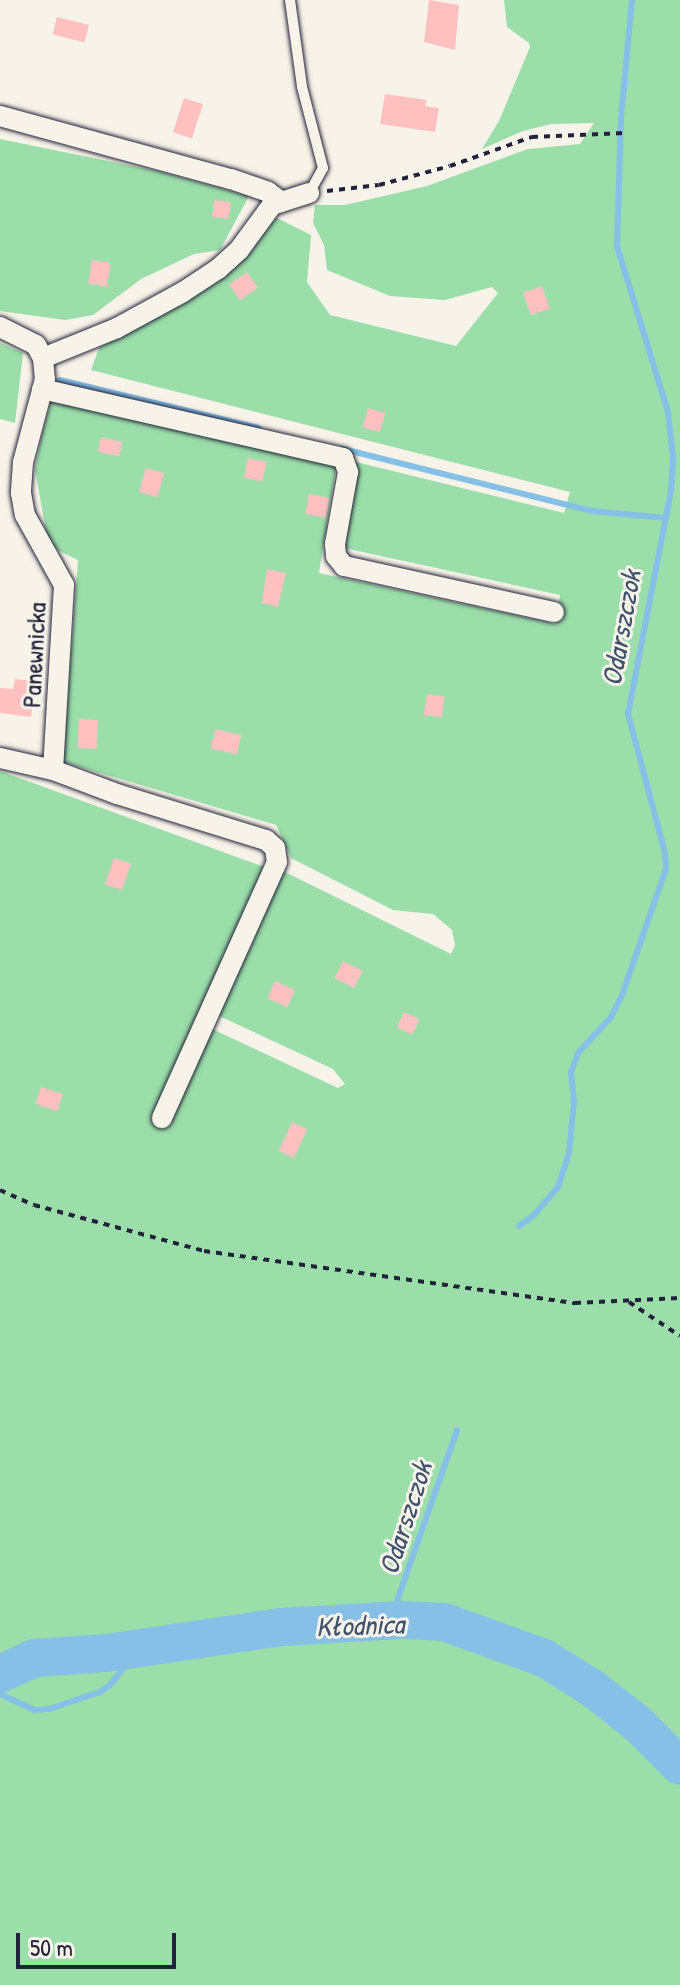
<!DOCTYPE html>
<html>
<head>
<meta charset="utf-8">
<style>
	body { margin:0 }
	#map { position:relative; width:680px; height:1985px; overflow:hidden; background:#f7f3e8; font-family:"Patrick Hand",sans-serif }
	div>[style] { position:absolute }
	.green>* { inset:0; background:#9bdea9 }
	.stream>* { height:6px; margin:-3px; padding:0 3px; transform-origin:3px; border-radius:3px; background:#87c0e6 }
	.river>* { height:38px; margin:-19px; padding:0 19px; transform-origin:19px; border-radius:19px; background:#87c0e6 }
	.building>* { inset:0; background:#fec1c0; transform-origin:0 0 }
	.path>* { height:4px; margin-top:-2px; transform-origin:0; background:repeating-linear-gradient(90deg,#22223b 0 6px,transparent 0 12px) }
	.roads { filter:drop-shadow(0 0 2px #22223b) drop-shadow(0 0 2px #22223b) }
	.service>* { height:10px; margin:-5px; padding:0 5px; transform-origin:5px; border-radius:5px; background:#f7f3e8 }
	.minor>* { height:20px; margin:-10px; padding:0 10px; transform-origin:10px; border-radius:10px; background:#f7f3e8 }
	span { translate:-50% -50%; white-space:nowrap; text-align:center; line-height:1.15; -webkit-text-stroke:6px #f7f3e8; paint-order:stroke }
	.street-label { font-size:26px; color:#22223b }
	.water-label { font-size:28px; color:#40516e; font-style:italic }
	.scale { position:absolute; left:16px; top:1933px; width:160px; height:36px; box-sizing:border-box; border:4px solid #22223b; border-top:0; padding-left:10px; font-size:24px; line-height:28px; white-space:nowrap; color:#22223b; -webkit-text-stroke:6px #f7f3e8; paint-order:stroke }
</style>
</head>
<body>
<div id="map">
	<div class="green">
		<div style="clip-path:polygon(504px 0,680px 0,680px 1985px,0 1985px,0 771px,267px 868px,152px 1121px,164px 1126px,208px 1027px,338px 1088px,345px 1084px,333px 1069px,215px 1014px,281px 870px,451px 954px,455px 945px,452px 930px,433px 914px,393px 910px,291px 858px,276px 825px,63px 762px,78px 560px,59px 551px,47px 538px,35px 469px,42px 434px,52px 399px,336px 466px,319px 573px,555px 624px,560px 595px,344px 548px,341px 541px,356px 462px,564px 513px,570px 492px,91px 370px,99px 348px,151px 316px,275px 217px,311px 235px,307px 282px,330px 315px,456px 346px,498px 293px,492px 287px,445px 300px,390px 296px,327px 270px,324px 245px,313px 223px,315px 205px,345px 205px,427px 186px,528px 149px,580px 144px,594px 123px,551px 124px,523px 131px,482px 149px,499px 121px,530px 47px,529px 43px,507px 27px)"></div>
		<div style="clip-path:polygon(0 139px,157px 171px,249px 196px,220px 250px,194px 254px,141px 279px,93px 315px,65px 320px,0 311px)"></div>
		<div style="clip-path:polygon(0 343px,23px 353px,15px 423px,0 419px)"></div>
	</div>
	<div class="stream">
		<div style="left:60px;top:380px;width:204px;rotate:13.6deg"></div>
		<div style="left:343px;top:449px;width:257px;rotate:14deg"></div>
		<div style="left:592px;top:511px;width:74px;rotate:5.4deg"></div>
		<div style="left:519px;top:1226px;width:17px;rotate:-36deg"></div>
		<div style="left:533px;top:1216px;width:38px;rotate:-49deg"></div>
		<div style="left:558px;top:1187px;width:36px;rotate:-72deg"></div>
		<div style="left:569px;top:1153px;width:52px;rotate:-84.5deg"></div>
		<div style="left:574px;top:1101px;width:29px;rotate:-96deg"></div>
		<div style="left:571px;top:1072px;width:20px;rotate:-70deg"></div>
		<div style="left:578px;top:1053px;width:49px;rotate:-47.5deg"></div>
		<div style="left:611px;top:1017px;width:25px;rotate:-63deg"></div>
		<div style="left:622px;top:995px;width:133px;rotate:-70.8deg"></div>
		<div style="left:666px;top:869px;width:16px;rotate:-94deg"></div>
		<div style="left:665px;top:853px;width:144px;rotate:-104.9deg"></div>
		<div style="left:628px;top:714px;width:228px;rotate:-79.1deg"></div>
		<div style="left:671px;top:490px;width:32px;rotate:-86deg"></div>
		<div style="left:673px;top:458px;width:46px;rotate:-96.2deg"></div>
		<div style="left:668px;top:412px;width:174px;rotate:-107.1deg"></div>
		<div style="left:617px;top:246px;width:129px;rotate:-88.2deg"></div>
		<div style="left:621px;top:117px;width:118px;rotate:-84.6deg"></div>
		<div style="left:395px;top:1620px;width:22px;rotate:-82deg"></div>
		<div style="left:398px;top:1598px;width:178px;rotate:-70.6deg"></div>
		<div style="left:0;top:1694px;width:38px;rotate:25deg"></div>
		<div style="left:34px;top:1710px;width:15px;rotate:-4deg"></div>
		<div style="left:49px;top:1709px;width:54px;rotate:-18.4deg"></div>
		<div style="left:100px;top:1692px;width:12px;rotate:-35deg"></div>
		<div style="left:110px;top:1685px;width:48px;rotate:-51deg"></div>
	</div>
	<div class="river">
		<div style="left:0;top:1674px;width:38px;rotate:-25deg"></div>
		<div style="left:35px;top:1658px;width:72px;rotate:-4deg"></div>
		<div style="left:107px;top:1653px;width:176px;rotate:-8.5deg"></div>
		<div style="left:281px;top:1627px;width:121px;rotate:-3.3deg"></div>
		<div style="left:402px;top:1620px;width:42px;rotate:2.7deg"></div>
		<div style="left:444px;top:1622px;width:106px;rotate:19.8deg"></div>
		<div style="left:544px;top:1658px;width:57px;rotate:32deg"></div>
		<div style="left:592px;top:1688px;width:58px;rotate:38deg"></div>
		<div style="left:638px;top:1724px;width:59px;rotate:45deg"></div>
	</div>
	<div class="building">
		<div style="clip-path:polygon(429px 0,459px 5px,455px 50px,424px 42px)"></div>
		<div style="left:57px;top:17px;width:33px;height:18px;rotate:14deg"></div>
		<div style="clip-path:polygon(385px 94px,427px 100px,425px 106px,439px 108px,435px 132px,380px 124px)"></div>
		<div style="left:184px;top:98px;width:20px;height:36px;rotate:18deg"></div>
		<div style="left:214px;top:200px;width:17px;height:17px;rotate:7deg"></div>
		<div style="left:92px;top:260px;width:19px;height:24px;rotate:9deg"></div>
		<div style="left:247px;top:272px;width:19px;height:22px;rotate:55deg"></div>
		<div style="left:542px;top:286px;width:24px;height:20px;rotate:71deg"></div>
		<div style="left:368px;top:408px;width:18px;height:20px;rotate:16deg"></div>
		<div style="left:101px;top:437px;width:22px;height:15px;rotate:13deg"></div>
		<div style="left:248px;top:458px;width:19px;height:20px;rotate:12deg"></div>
		<div style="left:146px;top:468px;width:19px;height:25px;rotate:16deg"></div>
		<div style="left:309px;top:494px;width:21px;height:20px;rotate:11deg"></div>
		<div style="clip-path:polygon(267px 569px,286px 573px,278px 607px,262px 603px)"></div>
		<div style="clip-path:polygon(15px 679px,35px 681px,31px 717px,0 713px,0 688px,13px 689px)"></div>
		<div style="left:427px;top:694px;width:18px;height:21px;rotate:9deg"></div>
		<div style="left:79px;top:719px;width:19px;height:29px;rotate:3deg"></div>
		<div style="left:215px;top:729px;width:27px;height:20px;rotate:13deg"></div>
		<div style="left:114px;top:858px;width:18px;height:28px;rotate:19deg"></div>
		<div style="left:343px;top:961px;width:22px;height:19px;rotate:27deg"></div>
		<div style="left:275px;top:981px;width:22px;height:19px;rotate:24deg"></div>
		<div style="left:404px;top:1012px;width:17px;height:17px;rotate:25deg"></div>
		<div style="left:41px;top:1087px;width:23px;height:18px;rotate:18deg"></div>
		<div style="left:292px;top:1122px;width:17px;height:32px;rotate:25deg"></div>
	</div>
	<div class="path">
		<div style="left:327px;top:191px;width:52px;rotate:-6.6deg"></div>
		<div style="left:379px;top:185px;width:73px;rotate:-15deg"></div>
		<div style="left:450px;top:166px;width:87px;rotate:-19.5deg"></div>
		<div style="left:532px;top:137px;width:93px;rotate:-2.5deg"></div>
		<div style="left:0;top:1190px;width:37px;rotate:24deg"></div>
		<div style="left:34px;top:1205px;width:176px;rotate:15.1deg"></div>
		<div style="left:204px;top:1251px;width:375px;rotate:8deg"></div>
		<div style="left:575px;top:1303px;width:105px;rotate:-2.7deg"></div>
		<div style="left:629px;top:1302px;width:61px;rotate:33.7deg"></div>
	</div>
	<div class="roads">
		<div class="service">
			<div style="left:290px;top:0;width:88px;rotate:82.1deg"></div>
			<div style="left:302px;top:87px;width:84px;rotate:75.5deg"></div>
			<div style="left:323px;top:168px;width:29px;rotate:119deg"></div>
		</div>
		<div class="minor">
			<div style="left:0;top:116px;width:239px;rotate:15.3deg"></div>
			<div style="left:231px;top:179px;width:39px;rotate:19deg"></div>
			<div style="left:268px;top:192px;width:17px;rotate:36deg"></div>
			<div style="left:0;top:327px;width:40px;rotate:26.6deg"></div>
			<div style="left:36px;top:345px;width:15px;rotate:62deg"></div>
			<div style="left:43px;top:358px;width:21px;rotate:85deg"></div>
			<div style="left:45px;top:379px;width:86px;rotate:104.8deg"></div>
			<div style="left:23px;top:462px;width:31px;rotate:94deg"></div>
			<div style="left:21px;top:493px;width:22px;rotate:80deg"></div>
			<div style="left:25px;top:515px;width:80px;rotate:60.9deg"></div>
			<div style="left:64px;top:585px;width:185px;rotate:93.4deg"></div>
			<div style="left:53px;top:770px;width:54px;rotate:-167.2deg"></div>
			<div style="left:43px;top:358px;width:80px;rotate:-22.1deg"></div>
			<div style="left:117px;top:328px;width:75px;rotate:-28.6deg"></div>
			<div style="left:183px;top:292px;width:42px;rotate:-33.3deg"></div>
			<div style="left:218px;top:269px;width:28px;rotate:-42deg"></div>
			<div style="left:239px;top:250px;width:56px;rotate:-53.7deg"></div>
			<div style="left:272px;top:205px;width:39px;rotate:-18deg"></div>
			<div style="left:42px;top:389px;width:309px;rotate:12.9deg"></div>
			<div style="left:343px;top:458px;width:15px;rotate:70deg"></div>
			<div style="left:348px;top:472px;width:73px;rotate:100.2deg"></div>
			<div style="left:335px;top:544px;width:12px;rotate:85deg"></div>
			<div style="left:336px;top:556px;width:13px;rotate:51deg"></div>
			<div style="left:344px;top:566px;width:215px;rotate:12.4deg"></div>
			<div style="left:53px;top:770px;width:68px;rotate:20.6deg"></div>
			<div style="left:117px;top:794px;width:156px;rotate:17.2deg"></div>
			<div style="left:266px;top:840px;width:12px;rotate:42deg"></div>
			<div style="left:275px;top:848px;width:14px;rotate:82deg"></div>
			<div style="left:277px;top:862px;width:281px;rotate:114.2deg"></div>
		</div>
	</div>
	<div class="street-label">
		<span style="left:34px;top:655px;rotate:-87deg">Panewnicka</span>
	</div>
	<div class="water-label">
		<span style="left:621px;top:628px;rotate:-80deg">Odarszczok</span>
		<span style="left:405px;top:1518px;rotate:-72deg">Odarszczok</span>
		<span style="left:360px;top:1625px;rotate:-2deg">Kłodnica</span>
	</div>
	<div class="scale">50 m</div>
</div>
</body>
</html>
